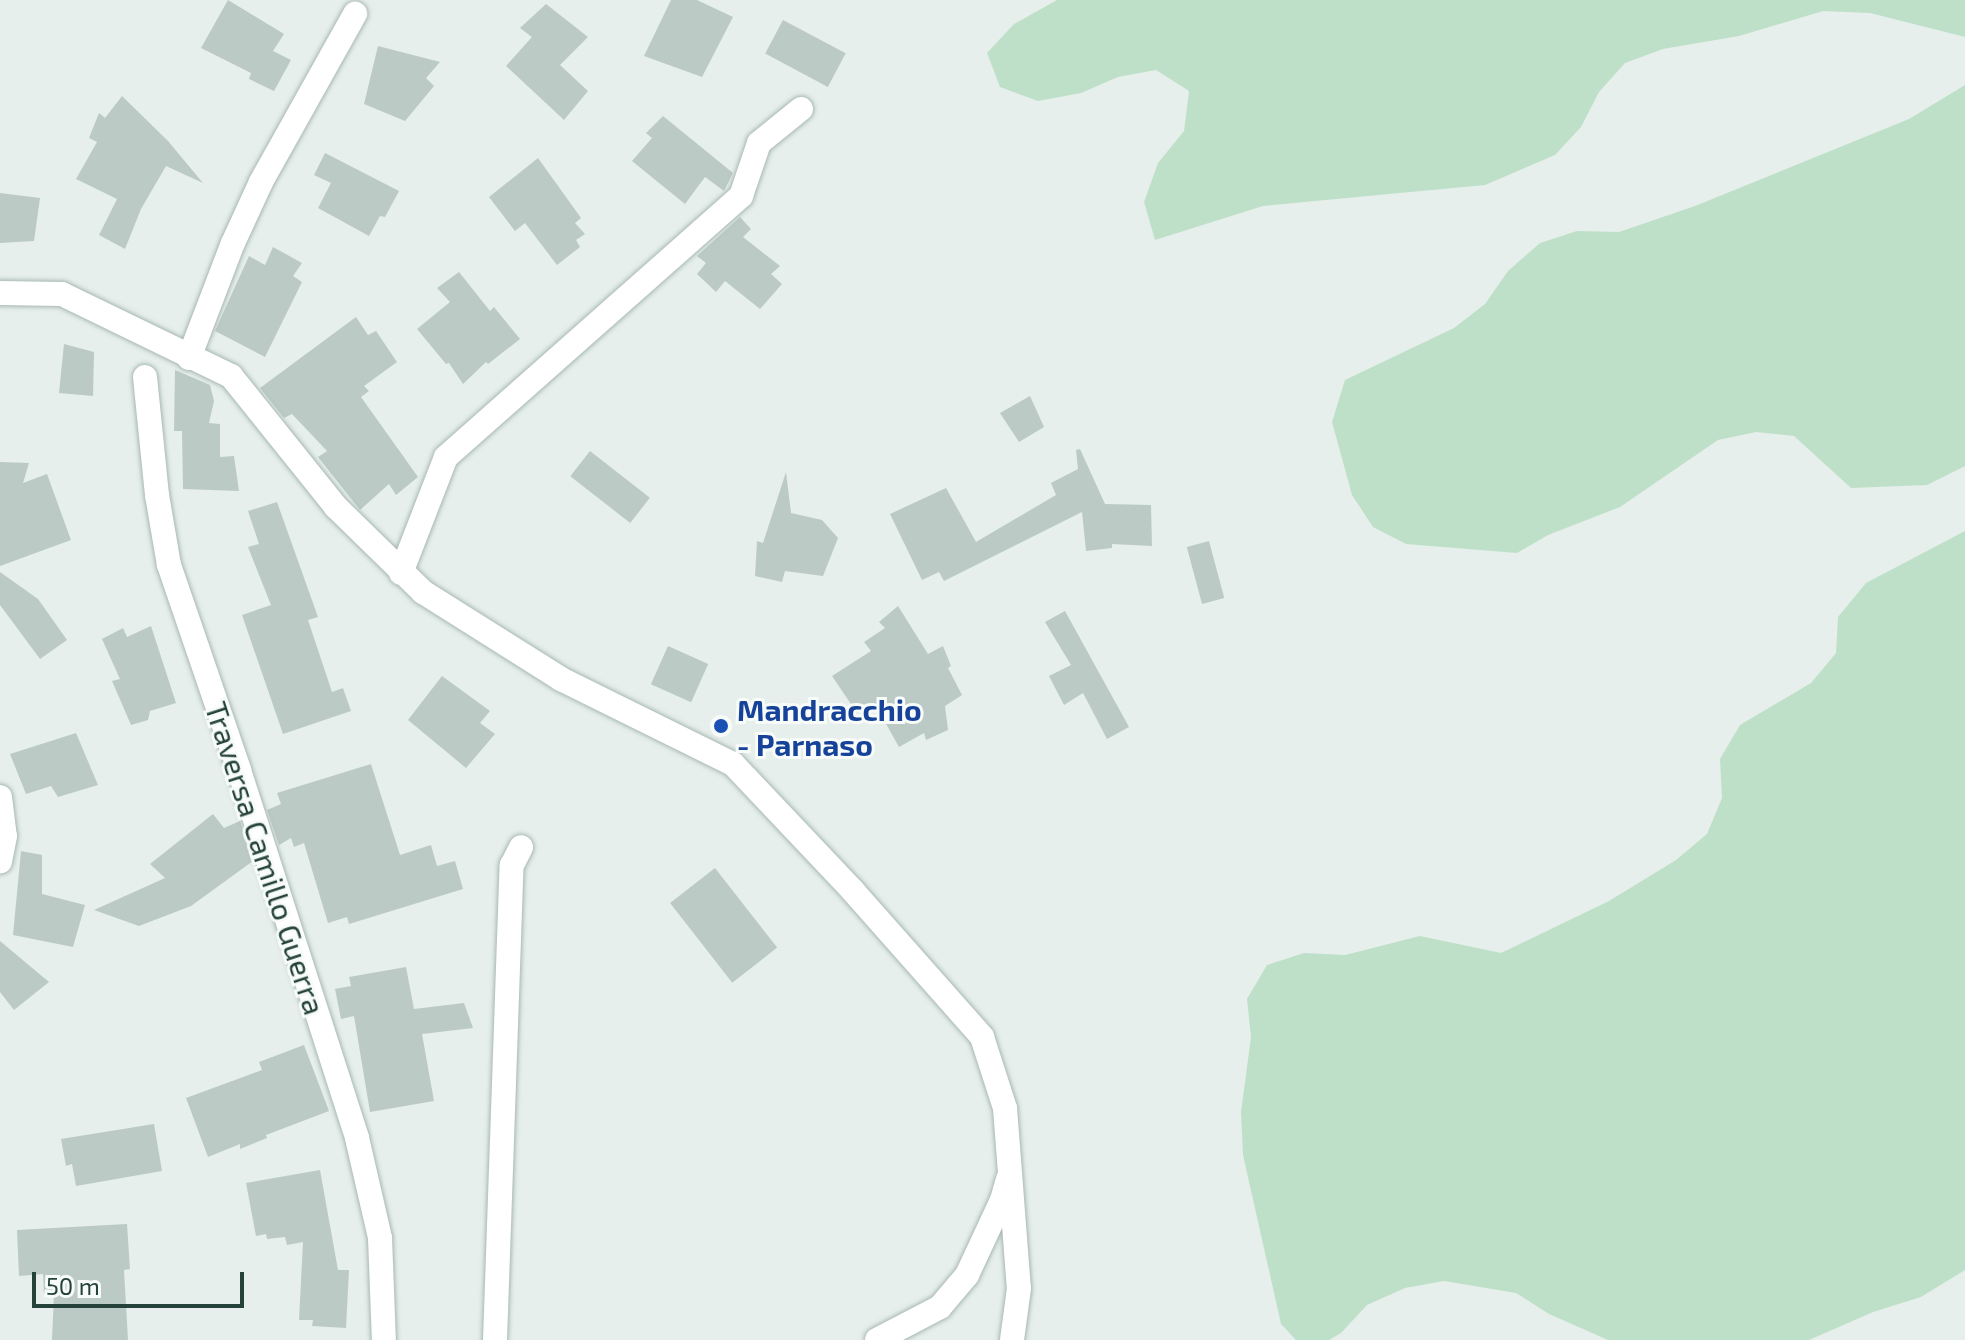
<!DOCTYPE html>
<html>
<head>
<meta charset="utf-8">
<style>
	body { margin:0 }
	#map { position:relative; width:1965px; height:1340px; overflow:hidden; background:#e6efeb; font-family:"Exo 2",sans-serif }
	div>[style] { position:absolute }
	.green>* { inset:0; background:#bfe0c8 }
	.building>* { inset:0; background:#bbcac4; transform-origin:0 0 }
	.roads { filter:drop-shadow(0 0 2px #a8b8b2) drop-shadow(0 0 2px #a8b8b2) }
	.street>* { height:24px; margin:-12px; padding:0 12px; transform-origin:12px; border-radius:12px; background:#fff }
	.dots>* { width:22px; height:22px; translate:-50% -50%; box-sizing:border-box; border:4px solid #f7fbf9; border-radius:50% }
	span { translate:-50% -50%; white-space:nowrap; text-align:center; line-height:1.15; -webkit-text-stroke:6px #f7fbf9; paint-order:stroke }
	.transit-label { font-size:30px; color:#164399; font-weight:700 }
	.left { translate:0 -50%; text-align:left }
	.street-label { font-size:30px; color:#24423a }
	.scale { position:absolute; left:32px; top:1272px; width:212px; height:36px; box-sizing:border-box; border:4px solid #24423a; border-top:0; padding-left:10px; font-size:24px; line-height:28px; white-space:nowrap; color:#24423a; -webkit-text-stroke:6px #f7fbf9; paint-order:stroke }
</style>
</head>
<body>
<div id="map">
	<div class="green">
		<div style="clip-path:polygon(1057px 0,1965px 0,1965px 37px,1870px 13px,1823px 11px,1739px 36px,1663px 49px,1625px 63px,1599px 92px,1581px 127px,1555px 155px,1485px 185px,1263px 206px,1155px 240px,1144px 202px,1158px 163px,1184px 131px,1189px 91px,1156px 70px,1118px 77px,1081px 93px,1038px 101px,1000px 87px,987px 53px,1014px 24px)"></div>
		<div style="clip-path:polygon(1965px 85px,1965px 466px,1927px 485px,1851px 488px,1794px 436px,1756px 432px,1718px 440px,1620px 507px,1548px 535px,1517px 553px,1406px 544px,1373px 527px,1352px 495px,1332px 422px,1345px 380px,1454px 328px,1485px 304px,1508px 271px,1540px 243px,1577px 231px,1619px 232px,1695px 206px,1909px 119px)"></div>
		<div style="clip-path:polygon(1965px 531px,1965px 1270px,1921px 1297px,1873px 1312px,1809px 1340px,1608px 1340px,1549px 1314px,1516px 1293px,1444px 1281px,1405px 1288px,1367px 1305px,1341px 1333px,1329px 1340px,1296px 1340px,1281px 1324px,1243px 1155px,1241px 1112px,1251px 1037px,1247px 999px,1267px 965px,1304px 953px,1345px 955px,1420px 936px,1501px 953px,1609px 901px,1676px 860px,1707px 834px,1722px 798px,1720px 759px,1740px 725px,1811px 683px,1836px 653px,1838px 617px,1866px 583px)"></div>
	</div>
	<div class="building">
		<div style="clip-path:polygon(228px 0,284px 34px,273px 51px,291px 60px,274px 91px,249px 79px,251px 73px,201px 48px)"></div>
		<div style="clip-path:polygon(671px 0,697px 0,733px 17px,702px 77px,644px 56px)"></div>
		<div style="clip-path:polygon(546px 4px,588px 37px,560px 65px,588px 91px,564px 120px,506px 66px,532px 37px,520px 28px)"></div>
		<div style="left:783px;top:20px;width:71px;height:38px;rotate:28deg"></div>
		<div style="clip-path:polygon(378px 46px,440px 62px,426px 78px,434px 86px,405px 121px,364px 104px)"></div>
		<div style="clip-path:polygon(122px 96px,168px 141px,203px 183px,166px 166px,141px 209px,125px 249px,99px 235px,117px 199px,76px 179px,97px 142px,89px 138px,99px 113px,105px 118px)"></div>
		<div style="clip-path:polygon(663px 116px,733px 173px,724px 191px,705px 177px,685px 204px,632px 161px,652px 138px,646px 133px)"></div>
		<div style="clip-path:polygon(325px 153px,399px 191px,385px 217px,380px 216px,369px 236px,318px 208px,331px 183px,314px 175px)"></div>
		<div style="clip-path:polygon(538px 158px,581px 218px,575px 223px,585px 234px,576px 240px,580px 247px,557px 265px,525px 223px,515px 231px,489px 197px)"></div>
		<div style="clip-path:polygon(0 193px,40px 198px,34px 241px,0 243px)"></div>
		<div style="clip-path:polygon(740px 217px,751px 229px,743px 237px,780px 266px,771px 274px,782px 284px,760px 309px,725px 281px,716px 292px,697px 274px,706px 263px,697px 256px)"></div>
		<div style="clip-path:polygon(273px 247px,302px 263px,293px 276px,302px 282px,265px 357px,215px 331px,249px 256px,265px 265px)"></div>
		<div style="clip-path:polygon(459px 272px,490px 311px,494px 307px,520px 339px,488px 364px,486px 362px,463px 384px,449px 363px,446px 364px,417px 329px,450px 302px,437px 288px)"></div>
		<div style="clip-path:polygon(356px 317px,368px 335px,376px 331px,397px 362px,364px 386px,369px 391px,361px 397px,418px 477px,396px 495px,389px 484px,360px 510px,318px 457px,327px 451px,292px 414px,284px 418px,260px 388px)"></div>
		<div style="clip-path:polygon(64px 344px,94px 352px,93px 396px,59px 393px)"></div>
		<div style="clip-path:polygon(175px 370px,210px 385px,214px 401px,209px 423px,220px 424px,220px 457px,234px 456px,239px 491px,183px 489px,182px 431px,174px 431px)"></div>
		<div style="clip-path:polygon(1030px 396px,1044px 427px,1019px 442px,1000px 413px)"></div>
		<div style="clip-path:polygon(1080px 449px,1105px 504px,1151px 505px,1152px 546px,1112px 544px,1112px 548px,1086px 551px,1082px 512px,944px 581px,939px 572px,922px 580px,890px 514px,946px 488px,976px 542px,1056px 495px,1051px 483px,1078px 469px,1076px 450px)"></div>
		<div style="left:590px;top:451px;width:76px;height:32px;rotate:38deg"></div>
		<div style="clip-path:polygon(0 462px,29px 463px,23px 483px,47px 474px,71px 540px,0 566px)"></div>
		<div style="clip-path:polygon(786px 472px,791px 513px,822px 520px,838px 538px,823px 576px,785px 571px,782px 582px,755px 576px,757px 541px,763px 543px)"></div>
		<div style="clip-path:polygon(277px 502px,318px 617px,308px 620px,332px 692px,343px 688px,351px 711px,283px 734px,242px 615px,271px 605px,248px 547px,259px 544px,248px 511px)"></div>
		<div style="left:1209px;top:541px;width:59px;height:23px;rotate:75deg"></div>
		<div style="clip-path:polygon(0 572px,38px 599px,67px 640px,40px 659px,0 605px)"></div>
		<div style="clip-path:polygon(898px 606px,928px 654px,943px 646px,951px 666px,948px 668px,962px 695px,945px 706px,948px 730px,926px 740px,924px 733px,899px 747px,875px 704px,857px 713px,832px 676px,871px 651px,864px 642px,885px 628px,879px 622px)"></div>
		<div style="clip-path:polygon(1065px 611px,1129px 727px,1107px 739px,1083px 693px,1064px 705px,1049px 676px,1071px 665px,1045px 622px)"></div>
		<div style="clip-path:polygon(151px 626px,176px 703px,150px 711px,148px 720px,131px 725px,112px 681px,120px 679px,102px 639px,123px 628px,127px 637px)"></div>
		<div style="left:668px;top:646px;width:44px;height:42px;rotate:24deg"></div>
		<div style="clip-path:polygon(442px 676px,490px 711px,480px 723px,495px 734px,466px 768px,408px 720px)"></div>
		<div style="clip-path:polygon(76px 733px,98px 785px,58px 797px,51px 786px,26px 794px,10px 754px)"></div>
		<div style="clip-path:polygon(371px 764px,400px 855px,431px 845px,437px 866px,455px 861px,463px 889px,349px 924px,347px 917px,328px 923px,304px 843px,294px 847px,291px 838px,279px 845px,267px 810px,281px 804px,277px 793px)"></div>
		<div style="clip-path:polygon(213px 814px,224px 828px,240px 821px,253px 861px,191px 906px,139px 926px,94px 910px,165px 878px,150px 864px)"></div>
		<div style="clip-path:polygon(21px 851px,42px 855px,42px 894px,85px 905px,73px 947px,13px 935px)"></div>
		<div style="left:715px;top:868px;width:101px;height:57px;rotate:52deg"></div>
		<div style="clip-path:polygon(0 941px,49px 982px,14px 1010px,0 992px)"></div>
		<div style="clip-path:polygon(406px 967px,414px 1009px,464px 1003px,473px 1028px,422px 1034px,434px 1101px,370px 1112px,354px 1016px,341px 1019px,335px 989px,351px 986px,349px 977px)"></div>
		<div style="clip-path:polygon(304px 1045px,329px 1111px,266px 1135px,267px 1138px,240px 1149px,240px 1144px,208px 1157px,186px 1098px,262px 1070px,259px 1062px)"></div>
		<div style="clip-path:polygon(154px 1124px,162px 1171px,76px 1186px,72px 1164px,66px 1166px,61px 1139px)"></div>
		<div style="clip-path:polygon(320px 1170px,338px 1270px,349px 1270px,346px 1328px,312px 1326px,313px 1320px,299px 1320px,303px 1242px,287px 1245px,285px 1237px,267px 1239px,266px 1234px,256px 1236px,246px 1183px)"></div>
		<div style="clip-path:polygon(127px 1224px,130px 1269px,124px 1270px,128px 1340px,52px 1340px,54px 1293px,44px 1294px,43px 1274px,19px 1276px,17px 1230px)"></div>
	</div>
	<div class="roads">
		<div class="street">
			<div style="left:0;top:293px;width:62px;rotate:0.9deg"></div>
			<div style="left:62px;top:294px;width:188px;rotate:25.9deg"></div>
			<div style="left:231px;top:376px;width:168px;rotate:51.3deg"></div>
			<div style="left:336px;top:507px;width:122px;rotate:44.3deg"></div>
			<div style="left:423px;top:592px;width:163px;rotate:32.2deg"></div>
			<div style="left:561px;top:679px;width:192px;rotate:26.3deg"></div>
			<div style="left:733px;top:764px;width:175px;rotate:46.6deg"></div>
			<div style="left:853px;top:891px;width:195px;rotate:48.5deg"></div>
			<div style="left:982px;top:1037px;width:75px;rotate:72.1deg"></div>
			<div style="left:1005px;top:1108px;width:181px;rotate:85.6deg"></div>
			<div style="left:1019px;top:1288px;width:52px;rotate:97.7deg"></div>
			<div style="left:189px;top:358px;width:123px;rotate:-69.1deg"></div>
			<div style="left:233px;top:243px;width:67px;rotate:-65.3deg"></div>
			<div style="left:261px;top:182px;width:193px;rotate:-60.8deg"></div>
			<div style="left:145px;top:377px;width:119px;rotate:84.2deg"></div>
			<div style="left:157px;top:495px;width:71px;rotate:80.3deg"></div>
			<div style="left:169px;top:565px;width:217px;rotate:71.1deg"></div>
			<div style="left:239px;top:770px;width:386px;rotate:72.2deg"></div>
			<div style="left:357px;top:1138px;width:103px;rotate:77deg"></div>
			<div style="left:380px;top:1238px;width:102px;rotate:87.8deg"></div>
			<div style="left:401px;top:573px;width:124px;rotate:-68.8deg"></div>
			<div style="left:446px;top:457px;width:394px;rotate:-41.5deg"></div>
			<div style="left:741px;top:196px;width:56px;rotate:-71.2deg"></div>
			<div style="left:759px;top:143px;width:54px;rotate:-39deg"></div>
			<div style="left:0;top:797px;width:39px;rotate:83deg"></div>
			<div style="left:5px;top:836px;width:26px;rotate:101deg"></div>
			<div style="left:495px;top:1340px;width:475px;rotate:-88deg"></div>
			<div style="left:512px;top:865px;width:20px;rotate:-63deg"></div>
			<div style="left:877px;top:1340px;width:71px;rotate:-27.6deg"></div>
			<div style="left:940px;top:1307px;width:42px;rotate:-49.8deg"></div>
			<div style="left:967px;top:1275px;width:83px;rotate:-65deg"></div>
			<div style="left:1002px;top:1200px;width:22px;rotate:-74deg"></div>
		</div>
	</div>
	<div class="dots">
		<div style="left:721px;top:726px;background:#1a4fb4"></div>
	</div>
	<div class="transit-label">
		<span class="left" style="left:737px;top:726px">Mandracchio<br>- Parnaso</span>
	</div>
	<div class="street-label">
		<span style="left:266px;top:858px;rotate:72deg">Traversa Camillo Guerra</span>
	</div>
	<div class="scale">50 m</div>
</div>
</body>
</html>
